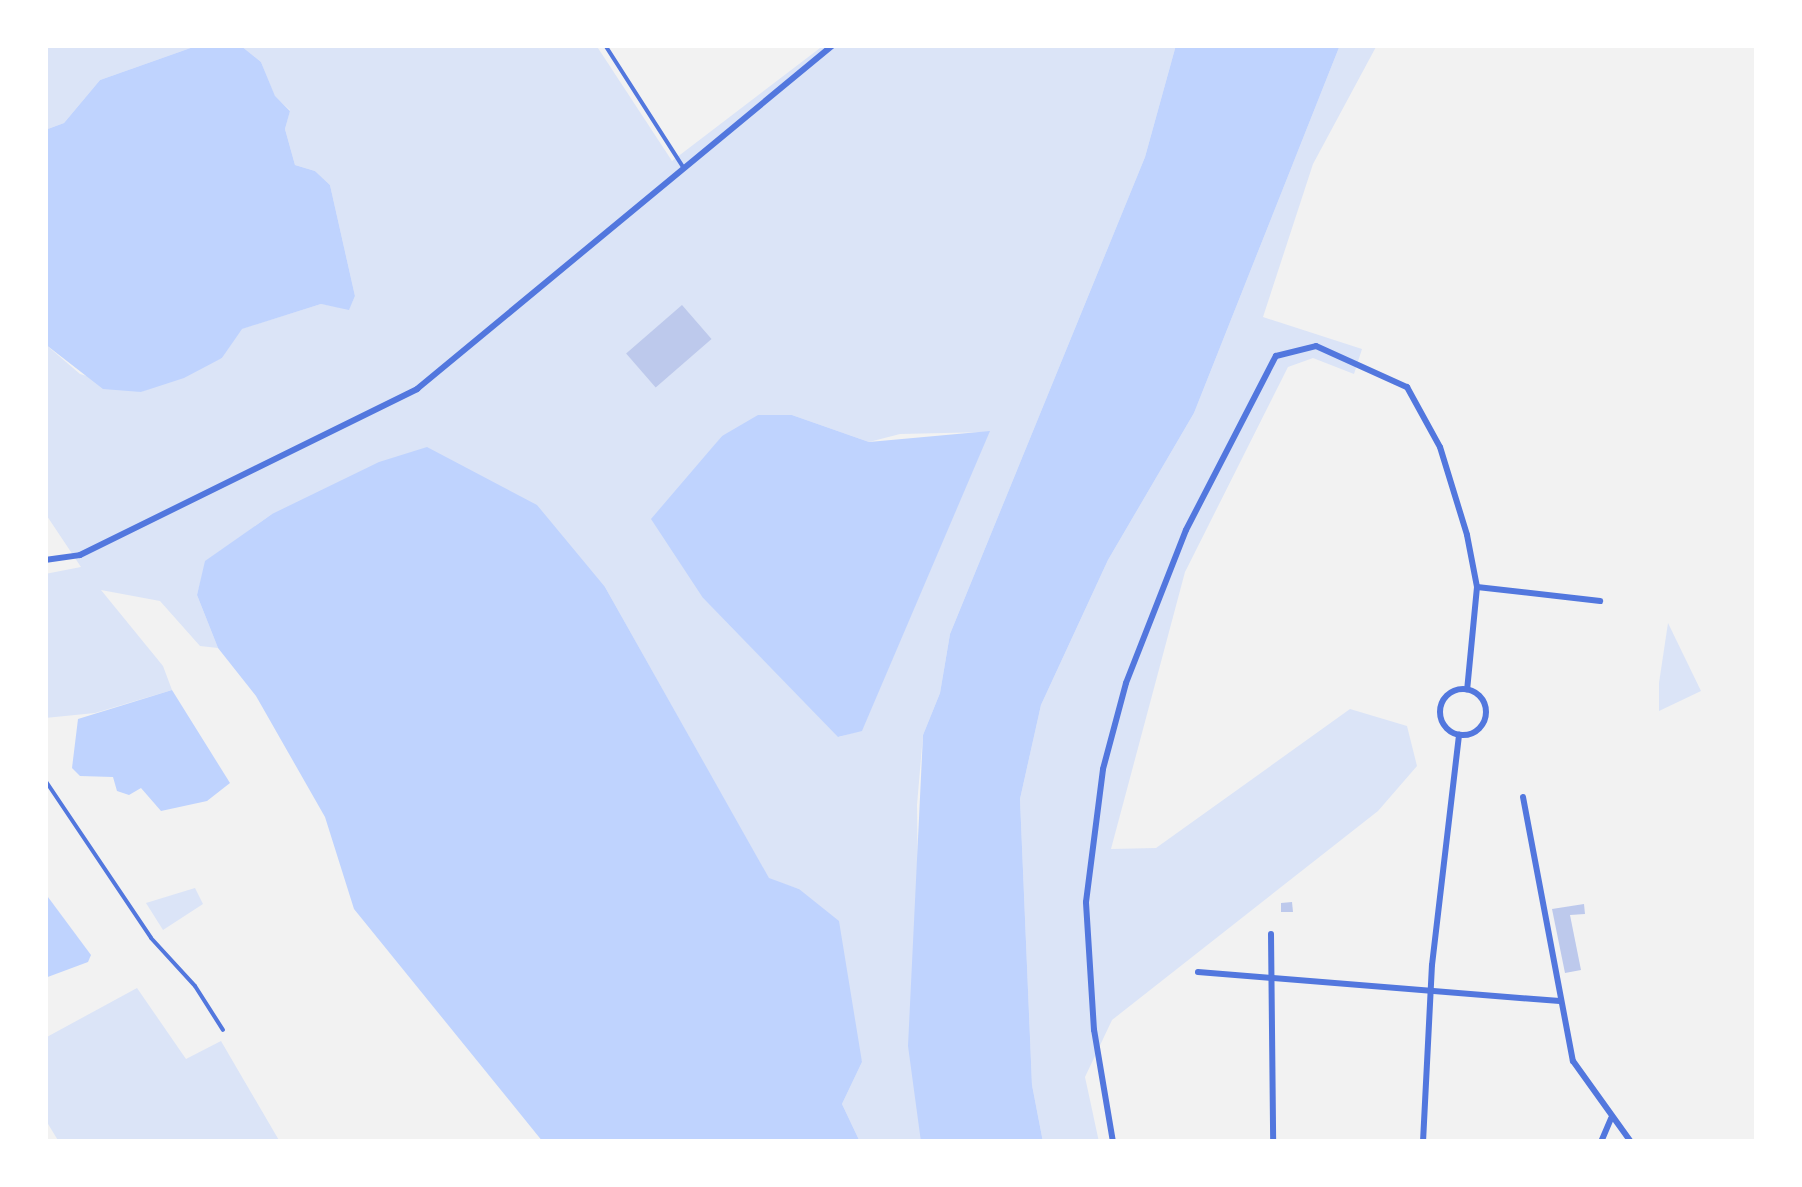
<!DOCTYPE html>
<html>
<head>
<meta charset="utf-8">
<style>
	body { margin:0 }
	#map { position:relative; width:1802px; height:1187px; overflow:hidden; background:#f2f2f2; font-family:"PT Sans",sans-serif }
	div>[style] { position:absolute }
	.green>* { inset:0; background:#dbe4f7 }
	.water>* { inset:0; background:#bfd3fe }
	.building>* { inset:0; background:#bdc9ec; transform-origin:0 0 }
	.service>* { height:4px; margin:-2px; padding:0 2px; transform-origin:2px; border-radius:2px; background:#5277de }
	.minor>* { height:6px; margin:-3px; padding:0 3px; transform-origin:3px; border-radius:3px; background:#5277de }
	.minor>.ring { margin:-3px; padding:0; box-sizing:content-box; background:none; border:6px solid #5277de; border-radius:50% }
	span { translate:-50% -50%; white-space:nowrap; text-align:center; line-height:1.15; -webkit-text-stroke:9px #fff; paint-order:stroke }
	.frame { position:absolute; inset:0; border:48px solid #fff; pointer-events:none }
</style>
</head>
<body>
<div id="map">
	<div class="green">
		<div style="clip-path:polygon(45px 45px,199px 45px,100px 80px,64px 123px,45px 130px)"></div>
		<div style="clip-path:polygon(evenodd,240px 45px,596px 45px,672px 161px,824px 45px,1176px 45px,1145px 157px,950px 634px,940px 693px,923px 735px,917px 805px,921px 1142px,860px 1142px,842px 1104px,862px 1062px,799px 889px,769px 879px,605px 587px,272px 514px,206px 561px,197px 595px,218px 648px,200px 646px,160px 601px,101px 590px,163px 666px,172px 690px,95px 713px,45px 718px,45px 574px,81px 567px,45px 513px,45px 344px,80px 374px,141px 392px,222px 358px,241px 329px,321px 304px,349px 309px,355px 296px,330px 185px,315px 171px,295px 165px,285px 129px,290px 110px,275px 97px,261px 62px,240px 45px,792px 415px,869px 442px,900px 434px,989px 432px,862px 730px,839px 737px,703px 598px,706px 456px,722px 436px,792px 415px)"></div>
		<div style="clip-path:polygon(1340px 45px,1377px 45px,1313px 164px,1263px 317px,1362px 349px,1354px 374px,1313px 358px,1288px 367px,1185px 572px,1111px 849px,1156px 848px,1350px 709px,1407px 726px,1417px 766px,1378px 811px,1112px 1020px,1085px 1077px,1099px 1142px,1043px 1142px,1032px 1085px,1020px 799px,1041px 705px,1108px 560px,1194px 413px)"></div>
		<div style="clip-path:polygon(1668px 623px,1701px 691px,1659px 711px,1659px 683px)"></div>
		<div style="clip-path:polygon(195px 888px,203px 904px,163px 930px,146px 903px)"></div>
		<div style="clip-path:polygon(137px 988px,186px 1059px,221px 1041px,280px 1142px,59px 1142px,45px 1119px,45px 1038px)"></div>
	</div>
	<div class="water">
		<div style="clip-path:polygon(199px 45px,240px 45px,261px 62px,275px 96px,290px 111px,285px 129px,295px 165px,315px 171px,330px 185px,355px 296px,349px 310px,321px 304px,242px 329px,222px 358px,184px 378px,141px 392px,103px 389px,45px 344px,45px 130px,64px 123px,100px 80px)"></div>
		<div style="clip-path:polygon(1176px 45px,1340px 45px,1194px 413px,1108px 560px,1041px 705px,1020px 799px,1032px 1085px,1043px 1142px,921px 1142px,908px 1046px,923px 735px,940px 693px,950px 634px,1145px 157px)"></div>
		<div style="clip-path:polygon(758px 415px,792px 415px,869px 442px,990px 431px,862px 731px,838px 737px,703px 598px,651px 519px,722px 436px)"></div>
		<div style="clip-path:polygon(427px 447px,537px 505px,605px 587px,769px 878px,799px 889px,839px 921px,862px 1062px,842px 1104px,860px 1142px,543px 1142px,354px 909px,325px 817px,256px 696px,218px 648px,197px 595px,205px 561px,272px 514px,379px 462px)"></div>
		<div style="clip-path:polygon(172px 690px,230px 783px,207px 801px,161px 811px,141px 788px,129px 795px,117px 791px,113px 777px,80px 776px,72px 768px,78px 719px)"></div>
		<div style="clip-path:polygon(45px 893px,91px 955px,88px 962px,45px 978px)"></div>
	</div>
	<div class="building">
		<div style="left:682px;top:305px;width:45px;height:74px;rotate:49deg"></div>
		<div style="clip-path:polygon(1292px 902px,1293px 912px,1281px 912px,1281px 903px)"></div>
		<div style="clip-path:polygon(1584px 904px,1585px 914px,1570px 915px,1581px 970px,1565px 973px,1552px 909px)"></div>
	</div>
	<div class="service">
		<div style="left:605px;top:45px;width:145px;rotate:57.4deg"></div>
		<div style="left:45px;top:780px;width:190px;rotate:56.1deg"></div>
		<div style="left:151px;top:938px;width:65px;rotate:47.5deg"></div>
		<div style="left:195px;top:986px;width:52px;rotate:57.5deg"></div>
	</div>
	<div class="minor">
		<div style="left:45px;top:560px;width:35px;rotate:-8deg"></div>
		<div style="left:80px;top:555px;width:376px;rotate:-26.2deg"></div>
		<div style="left:417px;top:389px;width:540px;rotate:-39.59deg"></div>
		<div style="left:1477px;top:587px;width:124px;rotate:6.5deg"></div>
		<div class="ring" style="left:1440px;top:689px;width:40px;height:40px"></div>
		<div style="left:1523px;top:797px;width:269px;rotate:79.3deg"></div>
		<div style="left:1573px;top:1061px;width:100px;rotate:54.4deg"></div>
		<div style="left:1271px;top:934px;width:208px;rotate:89.4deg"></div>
		<div style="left:1198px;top:972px;width:363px;rotate:4.6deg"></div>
		<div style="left:1113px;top:1142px;width:114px;rotate:-99.6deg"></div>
		<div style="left:1094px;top:1030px;width:128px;rotate:-93.6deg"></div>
		<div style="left:1086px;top:902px;width:134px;rotate:-82.7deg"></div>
		<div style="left:1103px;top:769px;width:89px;rotate:-75deg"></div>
		<div style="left:1126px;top:683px;width:164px;rotate:-68.6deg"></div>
		<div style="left:1186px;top:530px;width:196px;rotate:-62.7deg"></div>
		<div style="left:1276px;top:356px;width:41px;rotate:-14deg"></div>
		<div style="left:1316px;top:346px;width:100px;rotate:24.3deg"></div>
		<div style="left:1407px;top:387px;width:68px;rotate:61.2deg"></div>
		<div style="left:1440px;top:447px;width:92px;rotate:72.9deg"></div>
		<div style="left:1467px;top:535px;width:53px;rotate:79.1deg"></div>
		<div style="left:1477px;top:587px;width:103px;rotate:95.5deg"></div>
		<div style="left:1423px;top:1142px;width:177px;rotate:-87.1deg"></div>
		<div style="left:1432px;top:965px;width:232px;rotate:-83.3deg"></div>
		<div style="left:1601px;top:1142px;width:26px;rotate:-67deg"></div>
	</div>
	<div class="frame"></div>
</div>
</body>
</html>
